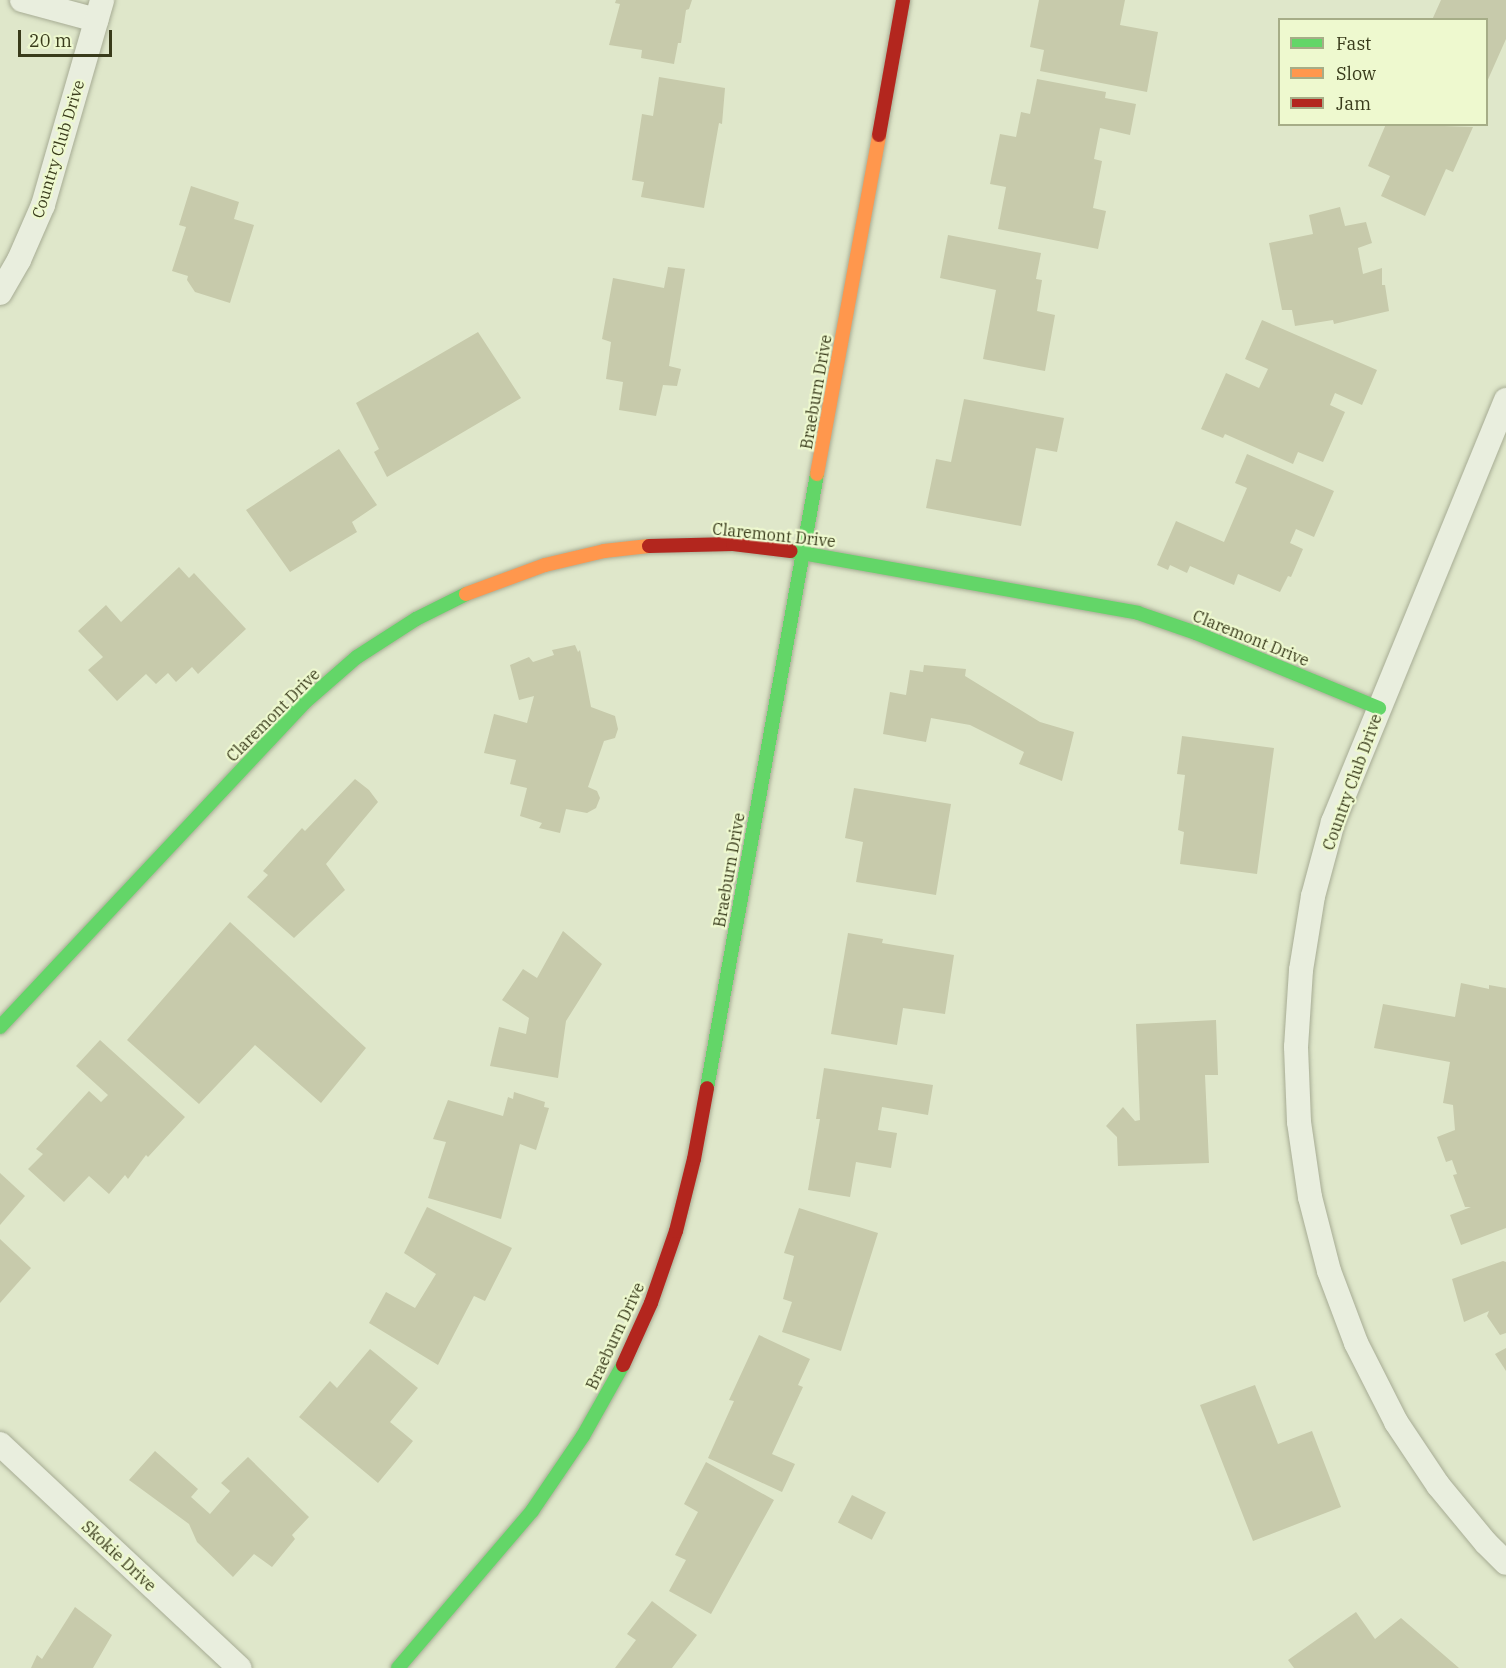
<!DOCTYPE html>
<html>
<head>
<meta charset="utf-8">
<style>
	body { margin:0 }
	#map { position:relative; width:1506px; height:1668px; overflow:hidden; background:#dfe7ca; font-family:"IBM Plex Serif",serif }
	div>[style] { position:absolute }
	.building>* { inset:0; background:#c7caab; transform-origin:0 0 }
	.roads { filter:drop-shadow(0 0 2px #a7ac94) drop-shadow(0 0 2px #a7ac94) }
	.street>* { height:24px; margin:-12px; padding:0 12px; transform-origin:12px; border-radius:12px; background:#e9eede }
	.fast>* { height:14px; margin:-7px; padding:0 7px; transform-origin:7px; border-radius:7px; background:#63d668 }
	.slow>* { height:14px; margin:-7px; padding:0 7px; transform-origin:7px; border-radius:7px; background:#ff974d }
	.jam>* { height:14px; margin:-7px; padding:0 7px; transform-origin:7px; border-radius:7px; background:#b3261e }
	span { translate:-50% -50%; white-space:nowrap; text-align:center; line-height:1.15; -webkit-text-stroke:4.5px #eef9cf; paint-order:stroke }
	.street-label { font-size:16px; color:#393b1b }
	.legend { position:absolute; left:1278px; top:18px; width:210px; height:108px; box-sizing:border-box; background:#eef9cf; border:2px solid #a6ad87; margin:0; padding:8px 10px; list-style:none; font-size:18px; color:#393b1b }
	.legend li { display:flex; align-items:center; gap:12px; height:30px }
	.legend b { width:30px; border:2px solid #a6ad87 }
	.scale { position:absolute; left:18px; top:30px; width:94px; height:27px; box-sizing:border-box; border:3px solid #393b1b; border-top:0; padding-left:8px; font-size:18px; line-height:21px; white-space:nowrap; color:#393b1b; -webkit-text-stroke:4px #eef9cf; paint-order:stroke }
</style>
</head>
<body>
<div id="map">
	<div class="building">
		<div style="clip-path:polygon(616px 0,692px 0,689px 9px,686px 10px,681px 43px,678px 43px,674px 64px,641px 58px,642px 50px,609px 45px,620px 4px,615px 3px)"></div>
		<div style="clip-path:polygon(1039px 0,1125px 0,1120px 25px,1158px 32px,1147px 92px,1040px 71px,1044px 50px,1030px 47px)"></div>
		<div style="clip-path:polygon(1441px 0,1506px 0,1506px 39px,1486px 84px,1486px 20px,1432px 20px)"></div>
		<div style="clip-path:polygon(659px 77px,725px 88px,722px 124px,719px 123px,704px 208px,641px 197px,644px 182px,632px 180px,642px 114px,653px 116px)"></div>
		<div style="clip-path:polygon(1037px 79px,1106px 92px,1105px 98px,1136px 104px,1130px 135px,1100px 128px,1094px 159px,1102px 161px,1093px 208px,1106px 211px,1098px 249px,998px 229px,1006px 187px,990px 184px,1000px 134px,1016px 137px,1021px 112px,1030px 114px)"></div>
		<div style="clip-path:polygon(1386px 124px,1473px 127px,1453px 172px,1446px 169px,1425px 216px,1381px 196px,1390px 176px,1368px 166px)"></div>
		<div style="clip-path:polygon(191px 186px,239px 202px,234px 219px,254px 225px,230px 303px,195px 292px,187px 280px,188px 276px,172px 271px,186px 227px,179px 225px)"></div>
		<div style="clip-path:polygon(1340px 207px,1345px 226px,1366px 222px,1372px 243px,1358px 248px,1363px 274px,1382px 268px,1382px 285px,1385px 285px,1389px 311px,1334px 324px,1333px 320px,1295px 326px,1292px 310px,1282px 310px,1269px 243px,1313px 234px,1309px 215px)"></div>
		<div style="clip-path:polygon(948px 235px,1041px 253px,1036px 279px,1042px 280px,1037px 311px,1055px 315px,1045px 371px,983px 359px,996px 290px,940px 278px)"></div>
		<div style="clip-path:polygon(668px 267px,685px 269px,669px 366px,681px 369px,677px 386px,663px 385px,656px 416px,619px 410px,623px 382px,606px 379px,611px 342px,602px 339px,613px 278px,664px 288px)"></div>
		<div style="clip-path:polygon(1262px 320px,1377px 370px,1362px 405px,1335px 393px,1330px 405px,1345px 412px,1323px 462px,1298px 452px,1293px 464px,1225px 434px,1223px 438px,1201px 429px,1226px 373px,1259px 388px,1268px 369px,1245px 359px)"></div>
		<div style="clip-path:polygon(478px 332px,521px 398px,387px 477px,374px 452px,379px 449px,356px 403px)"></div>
		<div style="clip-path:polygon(964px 399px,1064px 418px,1057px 452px,1036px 448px,1021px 526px,926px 508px,936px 459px,951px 462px)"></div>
		<div style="clip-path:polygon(339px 449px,377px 505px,352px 522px,357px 532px,290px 572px,246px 510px)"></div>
		<div style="clip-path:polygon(1247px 454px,1334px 491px,1314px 537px,1296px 529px,1290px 543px,1303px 549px,1291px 577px,1288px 576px,1280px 592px,1238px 574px,1234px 585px,1190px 566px,1187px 573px,1170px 565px,1168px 570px,1157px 565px,1176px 521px,1224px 542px,1247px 488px,1235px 483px)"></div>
		<div style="clip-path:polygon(179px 567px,189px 578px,194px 573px,246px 629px,198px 674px,192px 667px,176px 682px,168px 673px,156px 684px,146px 674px,117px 701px,88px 670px,103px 657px,78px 631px,106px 605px,121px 622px)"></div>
		<div style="clip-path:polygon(575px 645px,578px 652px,580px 650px,591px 707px,615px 716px,618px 729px,615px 738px,604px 741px,588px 787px,597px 791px,600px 798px,596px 808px,587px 813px,566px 809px,560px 833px,539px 828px,542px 823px,520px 816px,527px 788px,510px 784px,516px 760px,484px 753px,494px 714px,527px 723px,534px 696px,519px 700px,510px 665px,529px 657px,533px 662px,554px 655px,552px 650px)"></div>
		<div style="clip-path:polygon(924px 665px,966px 669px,965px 676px,1040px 722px,1074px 732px,1062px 781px,1019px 764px,1024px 752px,970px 725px,931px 718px,926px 742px,883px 734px,890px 692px,906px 695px,910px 670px,923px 672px)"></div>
		<div style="clip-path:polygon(1182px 736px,1274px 748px,1257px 874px,1180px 864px,1184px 832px,1178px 830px,1185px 775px,1177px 774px)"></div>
		<div style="clip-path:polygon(355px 779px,369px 790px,378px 802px,326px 864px,345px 890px,294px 938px,247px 897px,268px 875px,263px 871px,302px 828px,305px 831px)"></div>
		<div style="clip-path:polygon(854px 788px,951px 804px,936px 895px,856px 882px,863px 842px,845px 838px)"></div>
		<div style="clip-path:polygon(230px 922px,366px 1048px,321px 1103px,255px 1045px,199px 1104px,127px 1040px)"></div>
		<div style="clip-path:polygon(563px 931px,602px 964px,566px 1021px,558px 1078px,490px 1066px,499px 1027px,526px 1034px,529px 1018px,502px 1000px,523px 969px,537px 978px)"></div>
		<div style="clip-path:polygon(848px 933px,883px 939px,882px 943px,954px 955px,945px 1014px,903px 1008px,897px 1045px,831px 1034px)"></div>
		<div style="clip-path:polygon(1461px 983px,1489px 989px,1489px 985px,1506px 988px,1506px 1228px,1461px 1245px,1450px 1215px,1471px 1207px,1465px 1207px,1453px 1175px,1457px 1174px,1452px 1160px,1446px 1162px,1437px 1137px,1455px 1130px,1453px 1105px,1443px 1103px,1450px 1062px,1374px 1048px,1383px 1004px,1455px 1017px)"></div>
		<div style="clip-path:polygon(1216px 1020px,1218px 1075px,1205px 1075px,1209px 1163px,1118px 1166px,1117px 1137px,1106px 1126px,1123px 1107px,1135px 1121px,1140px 1120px,1136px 1024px)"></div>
		<div style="clip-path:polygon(100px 1040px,185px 1117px,148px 1157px,146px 1155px,128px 1179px,125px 1175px,109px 1194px,89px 1176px,64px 1202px,28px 1169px,43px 1154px,36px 1149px,89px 1091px,101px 1102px,108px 1095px,76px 1066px)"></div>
		<div style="clip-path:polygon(824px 1068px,933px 1085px,928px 1115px,882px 1107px,878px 1130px,897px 1133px,891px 1168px,856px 1162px,850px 1197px,808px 1190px,820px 1119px,816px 1119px)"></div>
		<div style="clip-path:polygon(514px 1092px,545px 1102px,544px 1107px,549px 1108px,536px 1150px,520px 1144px,501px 1219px,428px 1198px,446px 1142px,433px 1139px,448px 1100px,503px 1116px,508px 1097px,513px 1099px)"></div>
		<div style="clip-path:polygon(0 1173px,25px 1196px,0 1225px)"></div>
		<div style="clip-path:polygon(427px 1207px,512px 1248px,485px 1301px,474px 1296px,438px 1365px,369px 1323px,386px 1292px,415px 1308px,436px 1274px,404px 1253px)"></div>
		<div style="clip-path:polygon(799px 1208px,878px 1233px,841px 1351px,782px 1332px,792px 1302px,783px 1299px,794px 1256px,784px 1253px)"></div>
		<div style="clip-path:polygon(0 1239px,31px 1268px,0 1303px)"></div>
		<div style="clip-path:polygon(1503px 1261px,1506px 1262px,1506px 1333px,1500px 1335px,1487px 1316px,1489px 1311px,1464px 1322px,1452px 1279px)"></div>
		<div style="clip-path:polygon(759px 1335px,810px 1359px,798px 1385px,803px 1387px,772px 1454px,795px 1464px,782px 1492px,708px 1458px,734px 1401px,729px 1400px)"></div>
		<div style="clip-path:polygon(1506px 1348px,1506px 1371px,1495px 1354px)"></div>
		<div style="clip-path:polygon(370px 1349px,418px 1388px,390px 1422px,413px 1441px,378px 1483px,299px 1417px,330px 1381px,337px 1388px)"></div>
		<div style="clip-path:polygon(1255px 1385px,1278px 1444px,1312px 1431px,1341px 1507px,1253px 1541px,1200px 1405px)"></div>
		<div style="clip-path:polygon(155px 1451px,198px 1489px,191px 1497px,210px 1514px,230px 1491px,221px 1483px,248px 1457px,309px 1517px,292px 1535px,295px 1539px,272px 1567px,254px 1554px,233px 1577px,197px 1542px,189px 1524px,129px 1480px)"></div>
		<div style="clip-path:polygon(706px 1462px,774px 1500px,711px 1614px,669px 1591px,686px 1560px,675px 1555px,698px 1512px,684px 1504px)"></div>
		<div style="left:852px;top:1495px;width:38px;height:31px;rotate:27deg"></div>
		<div style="clip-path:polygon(652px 1601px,697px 1635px,672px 1668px,615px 1668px,636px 1640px,627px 1634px)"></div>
		<div style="clip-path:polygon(75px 1607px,112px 1635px,93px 1668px,31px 1668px,37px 1655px,42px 1659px)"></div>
		<div style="clip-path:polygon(1356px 1612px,1375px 1639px,1401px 1618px,1459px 1668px,1294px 1668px,1288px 1660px)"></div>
	</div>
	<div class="roads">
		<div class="street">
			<div style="left:22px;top:0;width:77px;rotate:15.1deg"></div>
			<div style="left:0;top:293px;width:38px;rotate:-60deg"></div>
			<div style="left:19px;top:260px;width:60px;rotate:-66.4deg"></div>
			<div style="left:43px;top:205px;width:213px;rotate:-73.9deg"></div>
			<div style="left:1506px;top:400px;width:456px;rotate:112.3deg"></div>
			<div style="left:1333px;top:822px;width:77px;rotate:105.1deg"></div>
			<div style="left:1313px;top:896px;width:75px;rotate:99.2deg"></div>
			<div style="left:1301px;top:970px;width:77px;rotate:93.7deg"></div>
			<div style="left:1296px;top:1047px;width:75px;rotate:87.7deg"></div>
			<div style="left:1299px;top:1122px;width:76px;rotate:81.7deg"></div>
			<div style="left:1310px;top:1197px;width:76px;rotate:75.6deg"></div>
			<div style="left:1329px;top:1271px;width:77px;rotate:69.4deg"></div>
			<div style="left:1356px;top:1343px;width:89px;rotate:63.1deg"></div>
			<div style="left:1396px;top:1422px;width:76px;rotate:56.3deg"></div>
			<div style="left:1438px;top:1485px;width:75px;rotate:50.4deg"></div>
			<div style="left:1486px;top:1543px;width:28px;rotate:45deg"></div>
			<div style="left:0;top:1444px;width:328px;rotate:43.1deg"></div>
		</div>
		<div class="fast">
			<div style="left:791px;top:551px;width:352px;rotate:10.1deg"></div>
			<div style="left:1138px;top:613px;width:61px;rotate:19deg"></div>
			<div style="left:1196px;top:633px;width:198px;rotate:22.3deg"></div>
			<div style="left:0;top:1027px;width:444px;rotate:-46.8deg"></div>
			<div style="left:304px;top:703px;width:70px;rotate:-41deg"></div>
			<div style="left:357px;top:657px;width:70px;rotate:-32.8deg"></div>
			<div style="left:416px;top:619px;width:56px;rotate:-26.6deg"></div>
			<div style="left:707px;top:1088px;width:624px;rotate:-79.84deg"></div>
			<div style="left:398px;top:1668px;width:206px;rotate:-49.5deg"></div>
			<div style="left:532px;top:1511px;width:91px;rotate:-55.8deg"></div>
			<div style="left:583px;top:1436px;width:81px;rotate:-60.6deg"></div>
		</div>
		<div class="slow">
			<div style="left:817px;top:474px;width:345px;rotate:-79.6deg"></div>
			<div style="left:466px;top:594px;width:84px;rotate:-20.2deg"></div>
			<div style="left:545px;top:565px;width:61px;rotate:-13.3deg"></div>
			<div style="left:604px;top:551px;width:45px;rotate:-6.3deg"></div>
		</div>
		<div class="jam">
			<div style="left:879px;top:135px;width:137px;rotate:-79.9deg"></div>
			<div style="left:649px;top:546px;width:84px;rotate:-1.4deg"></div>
			<div style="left:733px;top:544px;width:58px;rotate:6.9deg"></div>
			<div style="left:623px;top:1365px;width:68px;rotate:-65.7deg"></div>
			<div style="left:651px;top:1303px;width:76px;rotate:-70.9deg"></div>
			<div style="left:676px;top:1231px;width:74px;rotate:-76deg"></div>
			<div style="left:694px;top:1159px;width:72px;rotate:-79.6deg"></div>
		</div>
	</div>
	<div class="street-label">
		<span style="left:58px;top:149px;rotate:-73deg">Country Club Drive</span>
		<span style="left:816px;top:392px;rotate:-80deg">Braeburn Drive</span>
		<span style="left:774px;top:535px;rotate:6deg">Claremont Drive</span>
		<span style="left:1251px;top:638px;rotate:22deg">Claremont Drive</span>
		<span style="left:273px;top:715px;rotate:-45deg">Claremont Drive</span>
		<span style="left:1352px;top:782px;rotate:-70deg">Country Club Drive</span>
		<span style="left:729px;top:870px;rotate:-80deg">Braeburn Drive</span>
		<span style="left:615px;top:1336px;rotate:-65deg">Braeburn Drive</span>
		<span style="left:119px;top:1556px;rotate:43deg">Skokie Drive</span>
	</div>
	<ul class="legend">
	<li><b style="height:8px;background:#63d668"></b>Fast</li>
	<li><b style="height:8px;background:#ff974d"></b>Slow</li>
	<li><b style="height:8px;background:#b3261e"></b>Jam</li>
	</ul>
	<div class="scale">20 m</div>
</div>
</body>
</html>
